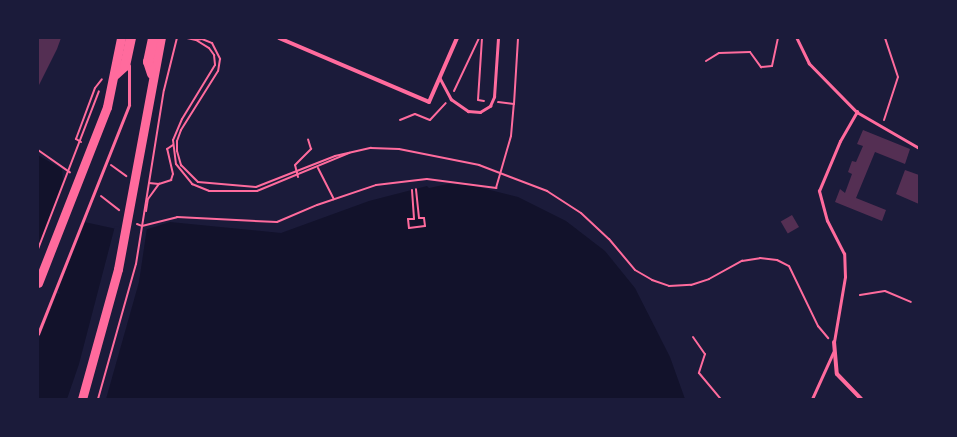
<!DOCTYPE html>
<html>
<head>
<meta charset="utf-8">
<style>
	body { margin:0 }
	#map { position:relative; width:957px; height:437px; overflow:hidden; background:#1b1b3a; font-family:Poppins,sans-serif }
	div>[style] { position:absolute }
	.water>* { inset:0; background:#12122b }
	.pier>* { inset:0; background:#1b1b3a }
	.building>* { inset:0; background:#542f53; transform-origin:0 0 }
	.path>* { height:2px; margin:-1px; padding:0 1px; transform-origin:1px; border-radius:1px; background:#ff6b9d }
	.service>* { height:2.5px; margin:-1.25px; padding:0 1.25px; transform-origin:1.25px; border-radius:1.25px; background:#ff6b9d }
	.minor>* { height:4px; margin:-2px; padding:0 2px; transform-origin:2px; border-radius:2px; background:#ff6b9d }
	.trunk>* { height:9px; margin:-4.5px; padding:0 4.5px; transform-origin:4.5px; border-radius:4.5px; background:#ff6b9d }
	.motorway>* { height:10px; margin:-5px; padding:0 5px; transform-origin:5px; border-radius:5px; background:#ff6b9d }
	span { translate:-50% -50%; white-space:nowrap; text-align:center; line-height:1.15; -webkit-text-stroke:4px #1b1b3a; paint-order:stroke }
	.frame { position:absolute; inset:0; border:39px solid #1b1b3a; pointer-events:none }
</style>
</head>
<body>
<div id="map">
	<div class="water">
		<div style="clip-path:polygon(38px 155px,62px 169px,66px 218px,135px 233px,170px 222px,281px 233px,369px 201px,427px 186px,429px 188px,447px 184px,470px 185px,518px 197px,566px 221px,605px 251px,635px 288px,670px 357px,685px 399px,38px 399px)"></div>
	</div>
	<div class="pier">
		<div style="clip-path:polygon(65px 175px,68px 216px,86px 220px,58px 290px,60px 294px,57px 293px,38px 341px,38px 247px)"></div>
		<div style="clip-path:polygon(115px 226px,135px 231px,147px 228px,139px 282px,106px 399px,67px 399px,79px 364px)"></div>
	</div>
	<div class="building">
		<div style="clip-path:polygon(61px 38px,57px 49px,38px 87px,38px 39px)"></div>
		<div style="clip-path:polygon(863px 130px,910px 149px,905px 164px,875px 152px,856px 198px,886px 210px,882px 221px,835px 202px,840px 189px,845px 193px,852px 174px,848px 172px,852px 161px,856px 162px,863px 146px,857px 144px)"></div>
		<div style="clip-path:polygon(905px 170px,919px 175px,919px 204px,896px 194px)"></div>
		<div style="left:792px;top:215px;width:14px;height:13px;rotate:60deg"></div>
	</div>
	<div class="path">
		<div style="left:187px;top:38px;width:9px;rotate:13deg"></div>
		<div style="left:196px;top:40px;width:15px;rotate:32deg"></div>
		<div style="left:209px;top:48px;width:9px;rotate:54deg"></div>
		<div style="left:214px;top:55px;width:10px;rotate:84deg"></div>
		<div style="left:215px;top:65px;width:63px;rotate:121.4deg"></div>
		<div style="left:182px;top:119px;width:23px;rotate:113deg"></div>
		<div style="left:173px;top:140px;width:24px;rotate:83deg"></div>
		<div style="left:176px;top:164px;width:26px;rotate:51deg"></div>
		<div style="left:192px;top:184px;width:18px;rotate:22deg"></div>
		<div style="left:209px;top:191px;width:48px"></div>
		<div style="left:257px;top:191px;width:100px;rotate:-22.4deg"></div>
		<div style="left:482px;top:38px;width:62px;rotate:93.7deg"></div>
		<div style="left:478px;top:100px;width:6px;rotate:9deg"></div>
		<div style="left:196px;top:40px;width:6px;rotate:-9deg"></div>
		<div style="left:202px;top:39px;width:11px;rotate:22deg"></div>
		<div style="left:212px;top:43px;width:18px;rotate:63deg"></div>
		<div style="left:220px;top:59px;width:12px;rotate:99deg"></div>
		<div style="left:218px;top:71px;width:70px;rotate:122.1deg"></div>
		<div style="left:181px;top:130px;width:12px;rotate:110deg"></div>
		<div style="left:177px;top:141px;width:10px;rotate:90deg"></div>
		<div style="left:177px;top:151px;width:15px;rotate:74deg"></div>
		<div style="left:181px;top:165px;width:24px;rotate:45deg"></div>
		<div style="left:198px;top:182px;width:58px;rotate:4.9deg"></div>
		<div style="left:256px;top:187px;width:85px;rotate:-21.4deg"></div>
		<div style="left:335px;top:156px;width:37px;rotate:-13deg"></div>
		<div style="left:371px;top:148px;width:28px;rotate:2deg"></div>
		<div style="left:399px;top:149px;width:82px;rotate:11.3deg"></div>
		<div style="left:479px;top:165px;width:73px;rotate:20.9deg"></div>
		<div style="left:547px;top:191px;width:40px;rotate:32.9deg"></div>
		<div style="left:581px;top:213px;width:38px;rotate:43deg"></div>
		<div style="left:609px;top:239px;width:40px;rotate:50deg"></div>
		<div style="left:635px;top:270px;width:20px;rotate:30deg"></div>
		<div style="left:652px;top:280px;width:18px;rotate:19deg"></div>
		<div style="left:669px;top:286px;width:22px;rotate:-3deg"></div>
		<div style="left:691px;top:285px;width:19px;rotate:-18deg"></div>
		<div style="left:709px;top:279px;width:38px;rotate:-29deg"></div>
		<div style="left:742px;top:261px;width:18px;rotate:-9deg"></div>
		<div style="left:760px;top:258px;width:17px;rotate:7deg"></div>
		<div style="left:777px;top:260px;width:13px;rotate:27deg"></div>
		<div style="left:789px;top:266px;width:67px;rotate:64.2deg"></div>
		<div style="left:818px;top:326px;width:16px;rotate:50deg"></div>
		<div style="left:706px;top:61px;width:15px;rotate:-32deg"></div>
		<div style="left:719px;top:53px;width:31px;rotate:-2deg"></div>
		<div style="left:750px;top:52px;width:19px;rotate:54deg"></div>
		<div style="left:761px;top:67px;width:11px;rotate:-5deg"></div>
		<div style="left:772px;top:66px;width:29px;rotate:-78deg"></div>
		<div style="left:454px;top:91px;width:59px;rotate:-64.7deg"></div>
		<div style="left:514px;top:104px;width:66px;rotate:-86.5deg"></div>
		<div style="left:400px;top:120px;width:16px;rotate:-22deg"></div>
		<div style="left:415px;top:114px;width:16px;rotate:22deg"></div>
		<div style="left:430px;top:120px;width:23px;rotate:-47deg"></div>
		<div style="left:884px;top:120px;width:45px;rotate:-72deg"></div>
		<div style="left:898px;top:77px;width:41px;rotate:-108.4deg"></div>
		<div style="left:81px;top:142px;width:6px;rotate:-149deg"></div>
		<div style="left:76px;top:139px;width:54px;rotate:-69.6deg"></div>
		<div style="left:95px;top:88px;width:11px;rotate:-52deg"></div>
		<div style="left:38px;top:150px;width:39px;rotate:35deg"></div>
		<div style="left:111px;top:165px;width:19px;rotate:36deg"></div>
		<div style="left:318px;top:168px;width:35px;rotate:63deg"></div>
		<div style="left:298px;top:177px;width:12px;rotate:-104deg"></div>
		<div style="left:295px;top:165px;width:23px;rotate:-45deg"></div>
		<div style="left:311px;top:149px;width:10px;rotate:-107deg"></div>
		<div style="left:149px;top:183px;width:10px;rotate:6deg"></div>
		<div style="left:159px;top:184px;width:13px;rotate:-18deg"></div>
		<div style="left:171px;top:180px;width:6px;rotate:-72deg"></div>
		<div style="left:173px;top:174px;width:26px;rotate:-103deg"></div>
		<div style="left:167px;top:149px;width:7px;rotate:-34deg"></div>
		<div style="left:412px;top:190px;width:29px;rotate:86deg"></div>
		<div style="left:414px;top:219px;width:6px;rotate:180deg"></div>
		<div style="left:408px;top:219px;width:9px;rotate:84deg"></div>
		<div style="left:409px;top:228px;width:16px;rotate:-7deg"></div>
		<div style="left:425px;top:226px;width:8px;rotate:-97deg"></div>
		<div style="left:424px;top:218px;width:5px;rotate:180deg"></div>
		<div style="left:419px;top:218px;width:29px;rotate:-96deg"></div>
		<div style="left:101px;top:196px;width:23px;rotate:38deg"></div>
		<div style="left:146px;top:211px;width:12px;rotate:-81deg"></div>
		<div style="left:148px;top:199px;width:19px;rotate:-54deg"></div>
		<div style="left:137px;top:224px;width:5px;rotate:22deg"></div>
		<div style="left:142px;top:226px;width:36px;rotate:-14deg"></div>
		<div style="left:177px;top:217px;width:100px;rotate:2.9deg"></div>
		<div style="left:277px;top:222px;width:43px;rotate:-23deg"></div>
		<div style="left:317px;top:205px;width:62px;rotate:-18.7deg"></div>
		<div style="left:376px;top:185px;width:51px;rotate:-6.7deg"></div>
		<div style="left:427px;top:179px;width:70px;rotate:7.4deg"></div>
		<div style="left:496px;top:188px;width:54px;rotate:-73.9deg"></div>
		<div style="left:511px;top:136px;width:32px;rotate:-85deg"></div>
		<div style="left:514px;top:104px;width:16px;rotate:-173deg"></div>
		<div style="left:38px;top:249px;width:169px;rotate:-68.9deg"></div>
		<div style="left:860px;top:295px;width:25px;rotate:-9deg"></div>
		<div style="left:885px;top:291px;width:28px;rotate:23deg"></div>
		<div style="left:693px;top:337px;width:21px;rotate:55deg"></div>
		<div style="left:705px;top:354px;width:20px;rotate:108deg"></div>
		<div style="left:699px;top:373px;width:34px;rotate:50deg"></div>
		<div style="left:98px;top:399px;width:140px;rotate:-74.3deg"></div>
		<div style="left:136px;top:264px;width:176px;rotate:-80.9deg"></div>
		<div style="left:164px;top:90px;width:54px;rotate:-76deg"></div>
	</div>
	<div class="service">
		<div style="left:797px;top:38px;width:28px;rotate:64deg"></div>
		<div style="left:809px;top:63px;width:69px;rotate:45.6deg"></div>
		<div style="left:857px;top:112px;width:72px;rotate:30.1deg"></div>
		<div style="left:440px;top:78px;width:24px;rotate:62deg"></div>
		<div style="left:451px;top:99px;width:21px;rotate:35deg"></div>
		<div style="left:468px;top:111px;width:12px;rotate:5deg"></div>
		<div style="left:480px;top:112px;width:12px;rotate:-31deg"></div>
		<div style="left:490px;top:106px;width:10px;rotate:-66deg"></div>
		<div style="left:494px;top:97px;width:59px;rotate:-86.1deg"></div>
		<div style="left:38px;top:334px;width:246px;rotate:-68.3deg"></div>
		<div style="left:129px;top:105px;width:39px;rotate:-90deg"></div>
		<div style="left:834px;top:342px;width:66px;rotate:-80.4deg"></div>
		<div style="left:845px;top:277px;width:23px;rotate:-92deg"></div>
		<div style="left:844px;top:254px;width:37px;rotate:-117deg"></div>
		<div style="left:827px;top:221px;width:31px;rotate:-105deg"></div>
		<div style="left:819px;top:191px;width:54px;rotate:-67.2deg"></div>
		<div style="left:840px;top:141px;width:34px;rotate:-60deg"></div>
		<div style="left:812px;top:399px;width:51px;rotate:-65.5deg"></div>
	</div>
	<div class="minor">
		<div style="left:279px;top:38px;width:163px;rotate:23.1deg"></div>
		<div style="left:429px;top:102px;width:70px;rotate:-66.4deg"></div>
		<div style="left:834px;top:342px;width:32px;rotate:85deg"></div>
		<div style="left:837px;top:374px;width:35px;rotate:46deg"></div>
	</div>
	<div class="trunk">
		<div style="left:38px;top:283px;width:189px;rotate:-68.6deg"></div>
		<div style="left:107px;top:107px;width:70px;rotate:-78.5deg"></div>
		<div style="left:82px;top:399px;width:135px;rotate:-74.5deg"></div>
		<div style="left:118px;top:269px;width:235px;rotate:-79.5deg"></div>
	</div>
	<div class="motorway">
		<div style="left:152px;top:74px;width:13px;rotate:-108deg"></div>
		<div style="left:148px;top:62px;width:25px;rotate:-78deg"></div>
		<div style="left:115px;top:75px;width:13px;rotate:-42deg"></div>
		<div style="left:125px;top:66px;width:29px;rotate:-78deg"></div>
	</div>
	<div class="frame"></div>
</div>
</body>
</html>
